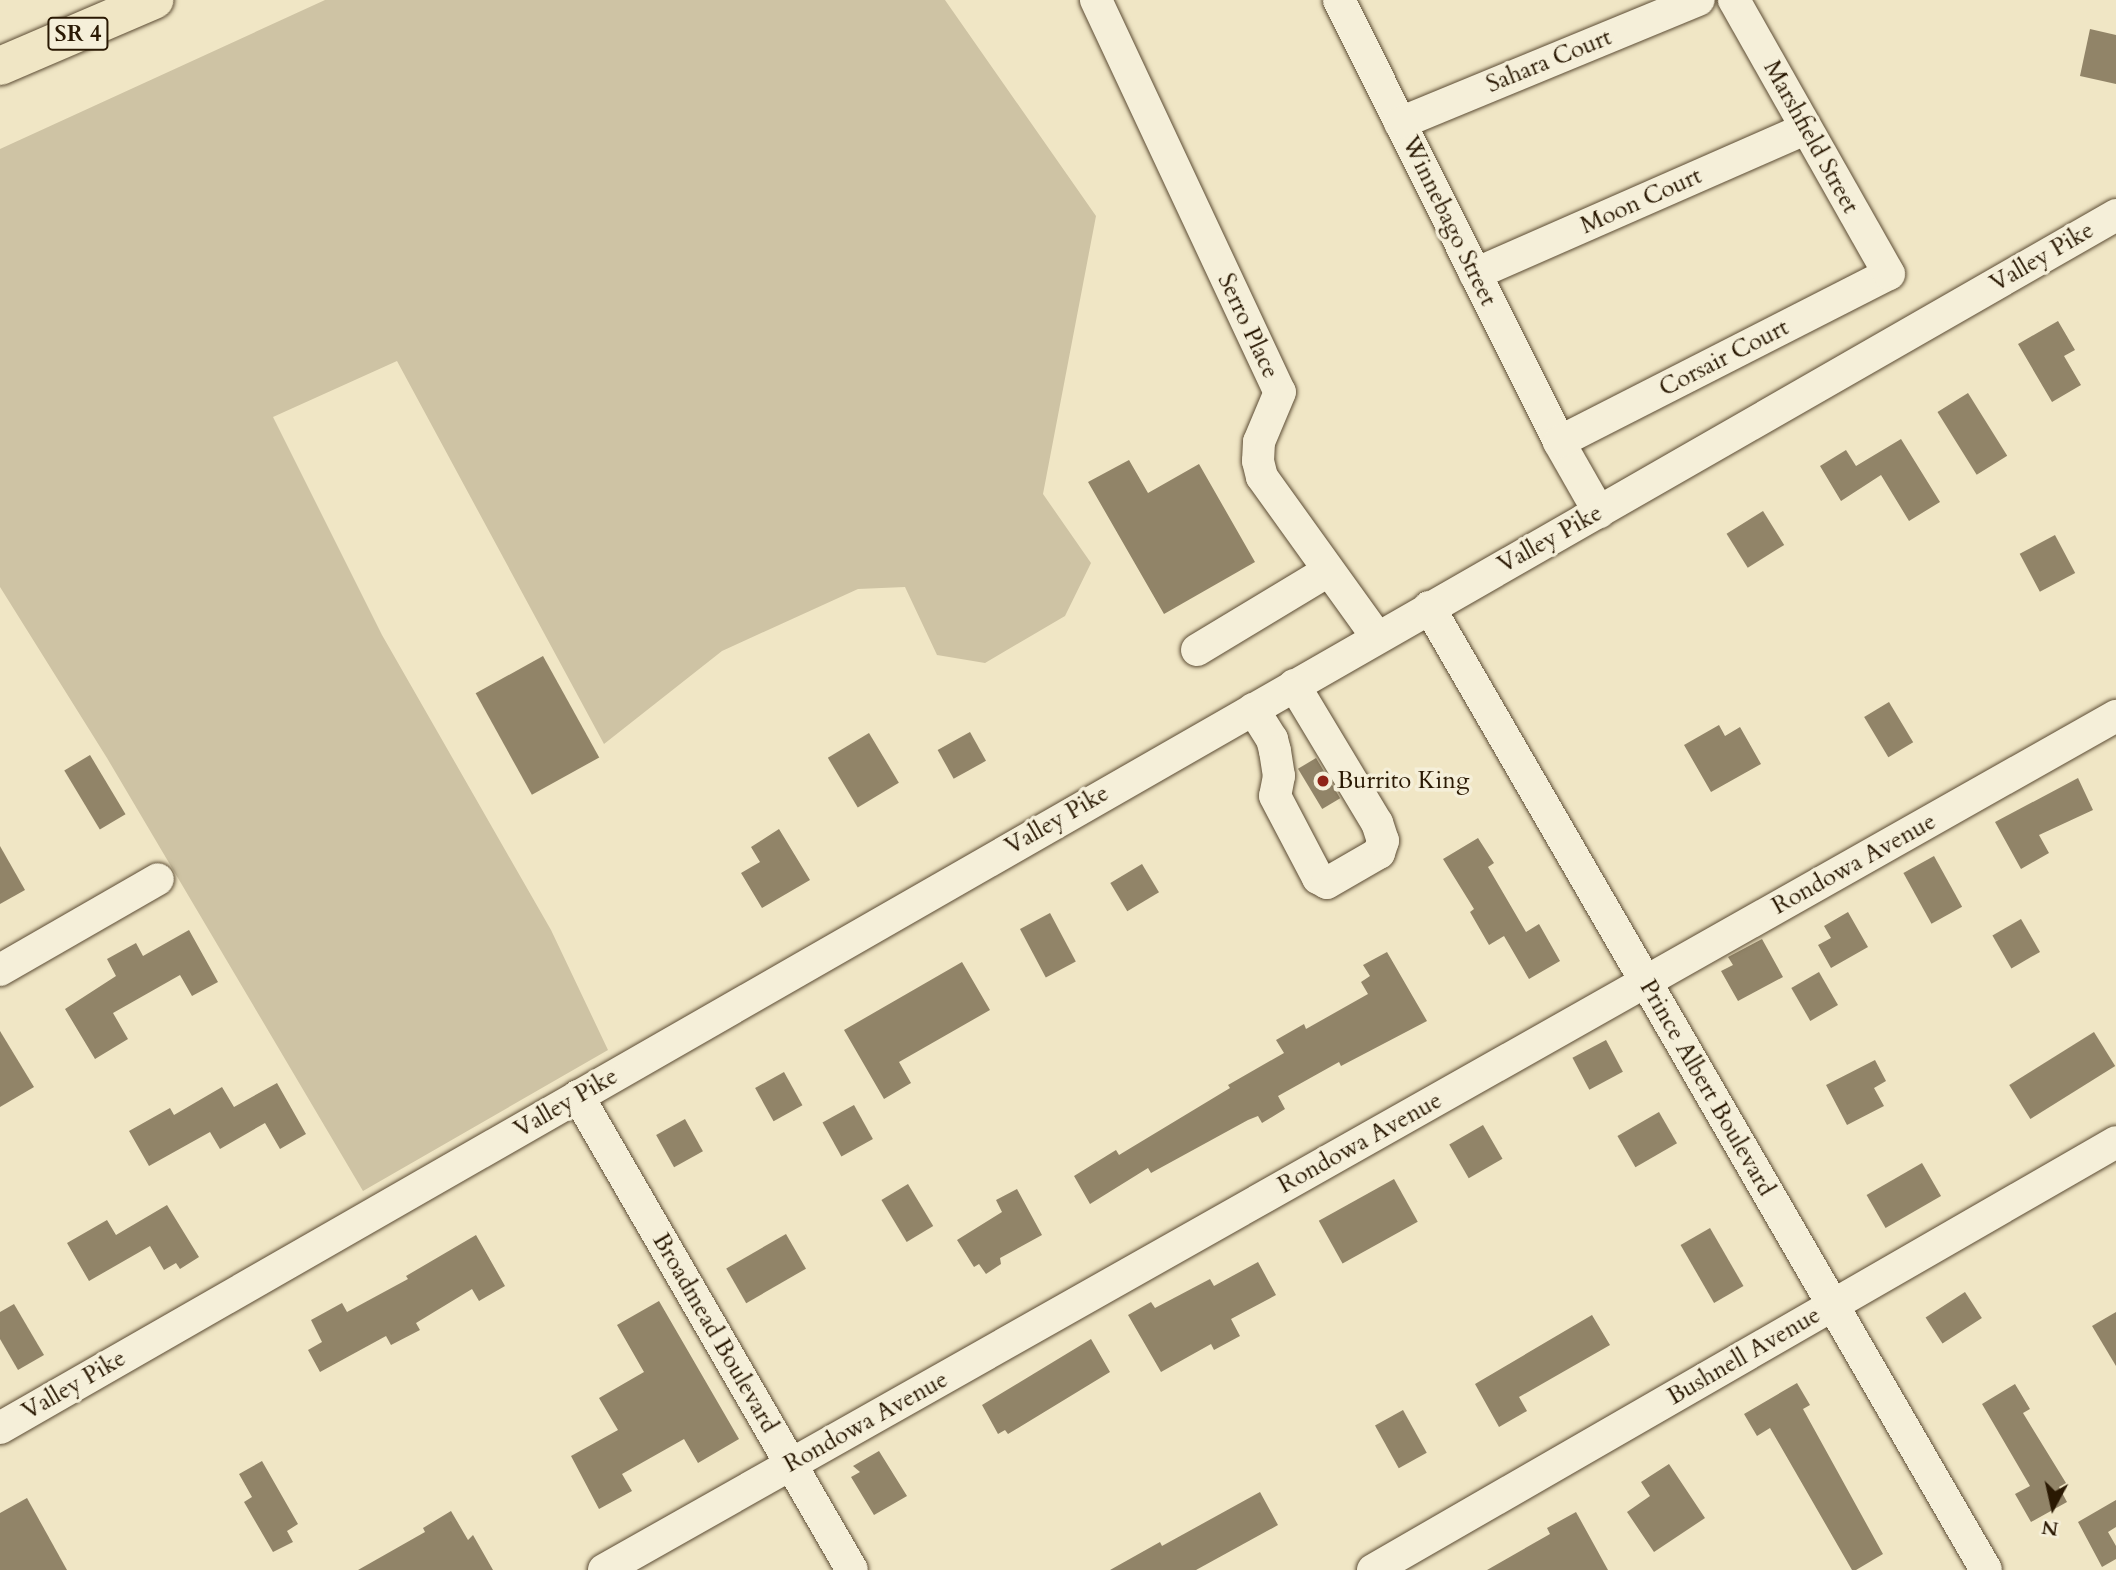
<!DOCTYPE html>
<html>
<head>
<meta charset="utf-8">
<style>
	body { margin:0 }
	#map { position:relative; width:2116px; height:1570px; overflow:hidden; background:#f0e6c5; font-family:Cardo,serif }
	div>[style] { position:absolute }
	.green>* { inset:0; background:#cec3a4 }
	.building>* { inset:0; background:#918468; transform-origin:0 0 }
	.roads { filter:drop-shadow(0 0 2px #5c4c34) drop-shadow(0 0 2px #5c4c34) }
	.minor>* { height:32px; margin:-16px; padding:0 16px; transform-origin:16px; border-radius:16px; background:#f5efd9 }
	.highway>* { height:38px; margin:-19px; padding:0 19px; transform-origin:19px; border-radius:19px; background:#f0e6c5 }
	.dots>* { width:19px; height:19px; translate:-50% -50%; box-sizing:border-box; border:4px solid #f5efd9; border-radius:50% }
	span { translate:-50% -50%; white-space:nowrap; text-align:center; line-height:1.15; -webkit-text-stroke:7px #f5efd9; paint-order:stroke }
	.shield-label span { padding:2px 5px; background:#f5efd9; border:2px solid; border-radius:5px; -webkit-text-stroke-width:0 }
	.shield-label { font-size:23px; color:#2a1903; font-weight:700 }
	.street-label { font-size:24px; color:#2a1903 }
	.poi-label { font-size:24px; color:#2a1903 }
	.left { translate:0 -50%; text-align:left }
	.north { position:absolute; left:2018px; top:1472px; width:70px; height:70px; -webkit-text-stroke:5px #f5efd9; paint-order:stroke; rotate:188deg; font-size:19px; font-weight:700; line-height:28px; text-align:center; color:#2a1903 }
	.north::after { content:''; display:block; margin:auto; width:24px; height:32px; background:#2a1903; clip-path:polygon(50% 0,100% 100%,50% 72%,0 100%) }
</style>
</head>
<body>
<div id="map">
	<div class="green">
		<div style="clip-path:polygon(325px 0,945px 0,1096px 216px,1043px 494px,1091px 563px,1065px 616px,985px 663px,937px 655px,905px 587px,858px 589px,722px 651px,604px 744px,397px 361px,273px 417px,382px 635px,551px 930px,608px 1050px,363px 1191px,107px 758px,0 587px,0 149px)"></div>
	</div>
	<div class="building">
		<div style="clip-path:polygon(2090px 29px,2116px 35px,2116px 84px,2080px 76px)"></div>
		<div style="clip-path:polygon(2058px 321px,2075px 350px,2064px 356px,2081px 385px,2052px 402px,2018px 344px)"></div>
		<div style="left:1968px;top:393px;width:74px;height:36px;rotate:58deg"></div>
		<div style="clip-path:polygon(1901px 439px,1940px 502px,1909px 521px,1881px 475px,1841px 501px,1820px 466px,1846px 450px,1856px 466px)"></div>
		<div style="clip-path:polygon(1129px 460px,1148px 493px,1199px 464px,1255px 562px,1164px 614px,1088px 482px)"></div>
		<div style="left:1763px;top:511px;width:40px;height:43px;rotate:58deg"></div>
		<div style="left:2055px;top:535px;width:43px;height:40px;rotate:62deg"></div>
		<div style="left:543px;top:656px;width:116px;height:77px;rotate:61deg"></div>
		<div style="left:1889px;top:702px;width:47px;height:29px;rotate:59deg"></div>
		<div style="clip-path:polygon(1719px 725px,1725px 736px,1740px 727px,1761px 764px,1711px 792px,1684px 745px)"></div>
		<div style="left:970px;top:732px;width:33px;height:37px;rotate:61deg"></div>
		<div style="left:869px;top:733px;width:58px;height:48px;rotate:59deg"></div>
		<div style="left:90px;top:755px;width:69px;height:30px;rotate:59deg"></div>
		<div style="left:1316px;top:758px;width:47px;height:21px;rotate:59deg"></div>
		<div style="clip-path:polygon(2078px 778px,2093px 810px,2039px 835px,2049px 853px,2021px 869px,1995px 822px)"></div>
		<div style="clip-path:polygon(779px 829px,810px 880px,762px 908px,741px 873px,760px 862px,751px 847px)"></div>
		<div style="clip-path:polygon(1478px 838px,1494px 863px,1488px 867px,1526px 932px,1539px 924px,1560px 961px,1529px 979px,1504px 936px,1489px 945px,1470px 912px,1474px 909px,1443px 859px)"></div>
		<div style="clip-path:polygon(0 846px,25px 890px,0 904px)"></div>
		<div style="left:1934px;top:856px;width:58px;height:35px;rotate:61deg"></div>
		<div style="left:1142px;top:864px;width:33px;height:37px;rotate:59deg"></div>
		<div style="clip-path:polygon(1848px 912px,1868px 947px,1831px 968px,1818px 945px,1831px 938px,1824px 926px)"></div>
		<div style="left:1050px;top:913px;width:55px;height:34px;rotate:62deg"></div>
		<div style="left:2021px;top:919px;width:38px;height:33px;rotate:60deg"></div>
		<div style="clip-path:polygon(189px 930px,218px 982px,192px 996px,180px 975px,113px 1013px,128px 1039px,95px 1059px,65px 1009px,116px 976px,107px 959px,136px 943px,143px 956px)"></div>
		<div style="clip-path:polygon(1762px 939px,1783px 977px,1738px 1001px,1721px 971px,1733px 965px,1728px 957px)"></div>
		<div style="clip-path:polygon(1387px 952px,1427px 1021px,1341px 1066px,1339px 1062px,1278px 1096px,1285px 1109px,1262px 1123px,1258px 1116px,1248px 1120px,1151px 1173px,1148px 1168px,1090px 1204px,1074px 1176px,1116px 1150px,1119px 1155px,1230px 1088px,1228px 1085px,1284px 1053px,1276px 1040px,1304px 1024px,1306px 1029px,1368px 994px,1361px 982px,1370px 976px,1363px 965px)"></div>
		<div style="clip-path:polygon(962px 962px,990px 1010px,899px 1062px,911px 1083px,884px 1099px,844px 1030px)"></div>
		<div style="left:1819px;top:972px;width:38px;height:32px;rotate:60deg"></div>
		<div style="clip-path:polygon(0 1031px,34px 1087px,0 1107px)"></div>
		<div style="left:2094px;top:1032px;width:40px;height:100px;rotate:58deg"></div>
		<div style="left:1606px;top:1040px;width:36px;height:38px;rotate:62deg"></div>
		<div style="clip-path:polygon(1875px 1060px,1886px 1081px,1874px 1088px,1884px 1106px,1847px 1125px,1826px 1085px)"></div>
		<div style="left:784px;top:1072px;width:38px;height:33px;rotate:61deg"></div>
		<div style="clip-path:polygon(277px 1083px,306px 1134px,280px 1149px,265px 1123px,220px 1149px,210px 1132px,149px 1166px,129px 1131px,170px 1108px,174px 1115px,222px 1087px,234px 1107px)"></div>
		<div style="left:854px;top:1105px;width:39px;height:36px;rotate:61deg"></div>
		<div style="left:1659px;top:1112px;width:36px;height:48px;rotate:60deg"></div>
		<div style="left:685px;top:1119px;width:37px;height:33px;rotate:61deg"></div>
		<div style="left:1483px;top:1125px;width:39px;height:39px;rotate:60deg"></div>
		<div style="left:1922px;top:1163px;width:38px;height:64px;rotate:60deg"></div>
		<div style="left:1394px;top:1179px;width:49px;height:86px;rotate:61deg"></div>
		<div style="left:908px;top:1184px;width:49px;height:31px;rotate:59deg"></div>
		<div style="clip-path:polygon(1017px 1189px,1042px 1235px,1000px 1258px,1001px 1264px,986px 1274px,979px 1264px,974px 1267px,957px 1240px,1002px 1212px,996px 1200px)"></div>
		<div style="clip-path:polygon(167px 1205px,199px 1257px,180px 1269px,176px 1263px,164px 1270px,150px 1246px,89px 1281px,67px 1243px,107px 1220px,116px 1235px)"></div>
		<div style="left:1710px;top:1228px;width:67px;height:34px;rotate:60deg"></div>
		<div style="left:786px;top:1234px;width:40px;height:69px;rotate:60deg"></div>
		<div style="clip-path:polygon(476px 1235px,505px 1286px,479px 1301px,472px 1289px,416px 1323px,420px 1330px,391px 1345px,386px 1336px,320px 1372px,308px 1350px,322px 1342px,311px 1320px,342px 1303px,347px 1312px,408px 1279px,406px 1276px)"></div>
		<div style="clip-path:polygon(1258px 1262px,1276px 1295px,1231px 1319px,1240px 1336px,1214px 1350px,1211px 1344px,1161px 1372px,1128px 1315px,1151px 1302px,1155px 1308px,1210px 1279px,1214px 1286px)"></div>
		<div style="left:1965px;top:1292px;width:31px;height:47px;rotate:57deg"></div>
		<div style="clip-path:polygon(659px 1301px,739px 1439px,698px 1463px,684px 1439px,622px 1474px,632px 1491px,599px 1509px,571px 1456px,618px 1430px,599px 1398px,644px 1372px,617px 1325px)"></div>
		<div style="clip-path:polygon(14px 1304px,44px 1355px,18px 1370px,0 1339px,0 1312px)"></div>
		<div style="clip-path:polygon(2116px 1312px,2116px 1366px,2092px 1326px)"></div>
		<div style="clip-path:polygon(1592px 1315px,1610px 1345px,1519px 1397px,1527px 1411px,1499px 1427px,1475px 1384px)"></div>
		<div style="clip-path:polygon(1091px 1339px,1110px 1372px,1008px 1434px,1005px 1430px,998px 1434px,982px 1405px)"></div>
		<div style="clip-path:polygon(1797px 1383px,1810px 1405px,1803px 1409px,1883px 1554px,1856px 1570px,1852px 1570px,1770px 1428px,1757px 1436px,1744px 1414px)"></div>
		<div style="clip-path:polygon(2015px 1384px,2030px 1409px,2023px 1413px,2066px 1483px,2059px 1487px,2067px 1502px,2031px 1522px,2015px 1494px,2030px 1486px,1982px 1404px)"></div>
		<div style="left:1403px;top:1410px;width:49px;height:32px;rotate:61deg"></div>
		<div style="clip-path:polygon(879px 1451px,907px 1496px,874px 1515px,851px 1477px,860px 1472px,853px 1466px)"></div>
		<div style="clip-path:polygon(262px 1461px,298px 1524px,287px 1531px,293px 1542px,273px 1552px,244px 1502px,252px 1497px,239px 1474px)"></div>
		<div style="clip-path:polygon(1669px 1464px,1705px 1518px,1654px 1552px,1627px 1512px,1650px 1496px,1641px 1482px)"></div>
		<div style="clip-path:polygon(1260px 1492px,1278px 1525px,1196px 1570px,1110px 1570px,1160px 1542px,1162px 1546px)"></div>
		<div style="clip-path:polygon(27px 1498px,67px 1570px,0 1570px,0 1513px)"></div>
		<div style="clip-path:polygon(2116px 1500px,2116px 1527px,2108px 1532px,2116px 1546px,2116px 1559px,2102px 1567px,2078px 1522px)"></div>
		<div style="clip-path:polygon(451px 1511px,468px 1540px,473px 1535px,493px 1570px,358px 1570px,425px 1532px,423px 1528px)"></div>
		<div style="clip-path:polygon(1576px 1512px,1608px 1570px,1487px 1570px,1550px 1534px,1547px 1528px)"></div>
	</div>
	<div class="roads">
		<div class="minor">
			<div style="left:1096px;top:0;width:433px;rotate:64.9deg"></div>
			<div style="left:1280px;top:392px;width:54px;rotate:112.8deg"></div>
			<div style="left:1259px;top:442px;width:19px;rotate:93deg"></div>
			<div style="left:1258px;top:461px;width:16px;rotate:76deg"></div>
			<div style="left:1262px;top:477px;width:197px;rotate:54.3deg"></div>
			<div style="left:1339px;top:0;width:494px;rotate:63.5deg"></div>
			<div style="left:1559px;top:442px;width:81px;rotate:60.3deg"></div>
			<div style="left:1400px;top:123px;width:323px;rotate:-22.4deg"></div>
			<div style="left:1475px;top:274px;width:361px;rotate:-23.7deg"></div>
			<div style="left:1559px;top:442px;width:370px;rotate:-27deg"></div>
			<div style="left:1889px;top:274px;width:315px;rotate:-119.5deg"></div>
			<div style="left:1429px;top:607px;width:1112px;rotate:59.95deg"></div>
			<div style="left:1197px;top:650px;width:153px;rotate:-31.1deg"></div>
			<div style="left:1253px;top:709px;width:36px;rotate:58deg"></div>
			<div style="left:1272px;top:739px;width:12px;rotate:76deg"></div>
			<div style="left:1275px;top:751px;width:25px;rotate:81deg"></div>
			<div style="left:1279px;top:776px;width:20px;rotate:101deg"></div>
			<div style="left:1275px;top:796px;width:93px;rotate:62.3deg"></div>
			<div style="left:1318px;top:878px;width:10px;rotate:29deg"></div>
			<div style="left:1327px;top:883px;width:60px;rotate:-30deg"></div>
			<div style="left:1379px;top:853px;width:13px;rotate:-72deg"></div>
			<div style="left:1383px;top:841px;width:19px;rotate:-108deg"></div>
			<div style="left:1377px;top:823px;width:161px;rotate:-121deg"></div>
			<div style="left:0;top:970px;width:182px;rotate:-29.9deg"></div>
			<div style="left:578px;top:1096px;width:547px;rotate:59.97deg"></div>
			<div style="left:0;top:1428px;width:2439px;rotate:-29.82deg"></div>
			<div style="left:604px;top:1570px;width:1737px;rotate:-29.46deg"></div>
			<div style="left:1373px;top:1570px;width:857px;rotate:-29.94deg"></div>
		</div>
		<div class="highway">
			<div style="left:0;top:66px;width:168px;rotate:-23.2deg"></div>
		</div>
	</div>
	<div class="dots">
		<div style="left:1323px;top:781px;background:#8f2418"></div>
	</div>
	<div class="shield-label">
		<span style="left:78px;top:34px">SR 4</span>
	</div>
	<div class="street-label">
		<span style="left:1549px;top:61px;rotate:-22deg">Sahara Court</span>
		<span style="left:1811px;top:137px;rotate:61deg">Marshfield Street</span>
		<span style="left:1641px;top:201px;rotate:-24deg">Moon Court</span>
		<span style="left:1449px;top:221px;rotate:64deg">Winnebago Street</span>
		<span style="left:2042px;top:257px;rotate:-30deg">Valley Pike</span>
		<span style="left:1248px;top:326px;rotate:65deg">Serro Place</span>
		<span style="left:1724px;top:358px;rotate:-27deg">Corsair Court</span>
		<span style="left:1550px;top:539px;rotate:-29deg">Valley Pike</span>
		<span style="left:1057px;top:820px;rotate:-30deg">Valley Pike</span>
		<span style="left:1854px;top:864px;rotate:-29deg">Rondowa Avenue</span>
		<span style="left:1707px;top:1088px;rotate:60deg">Prince Albert Boulevard</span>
		<span style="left:566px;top:1103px;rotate:-30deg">Valley Pike</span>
		<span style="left:1360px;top:1143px;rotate:-29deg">Rondowa Avenue</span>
		<span style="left:715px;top:1333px;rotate:60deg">Broadmead Boulevard</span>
		<span style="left:1744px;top:1356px;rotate:-30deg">Bushnell Avenue</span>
		<span style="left:74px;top:1385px;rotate:-30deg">Valley Pike</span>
		<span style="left:866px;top:1422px;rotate:-29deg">Rondowa Avenue</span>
	</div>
	<div class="poi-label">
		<span class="left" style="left:1337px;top:781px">Burrito King</span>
	</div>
	<div class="north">N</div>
</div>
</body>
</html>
